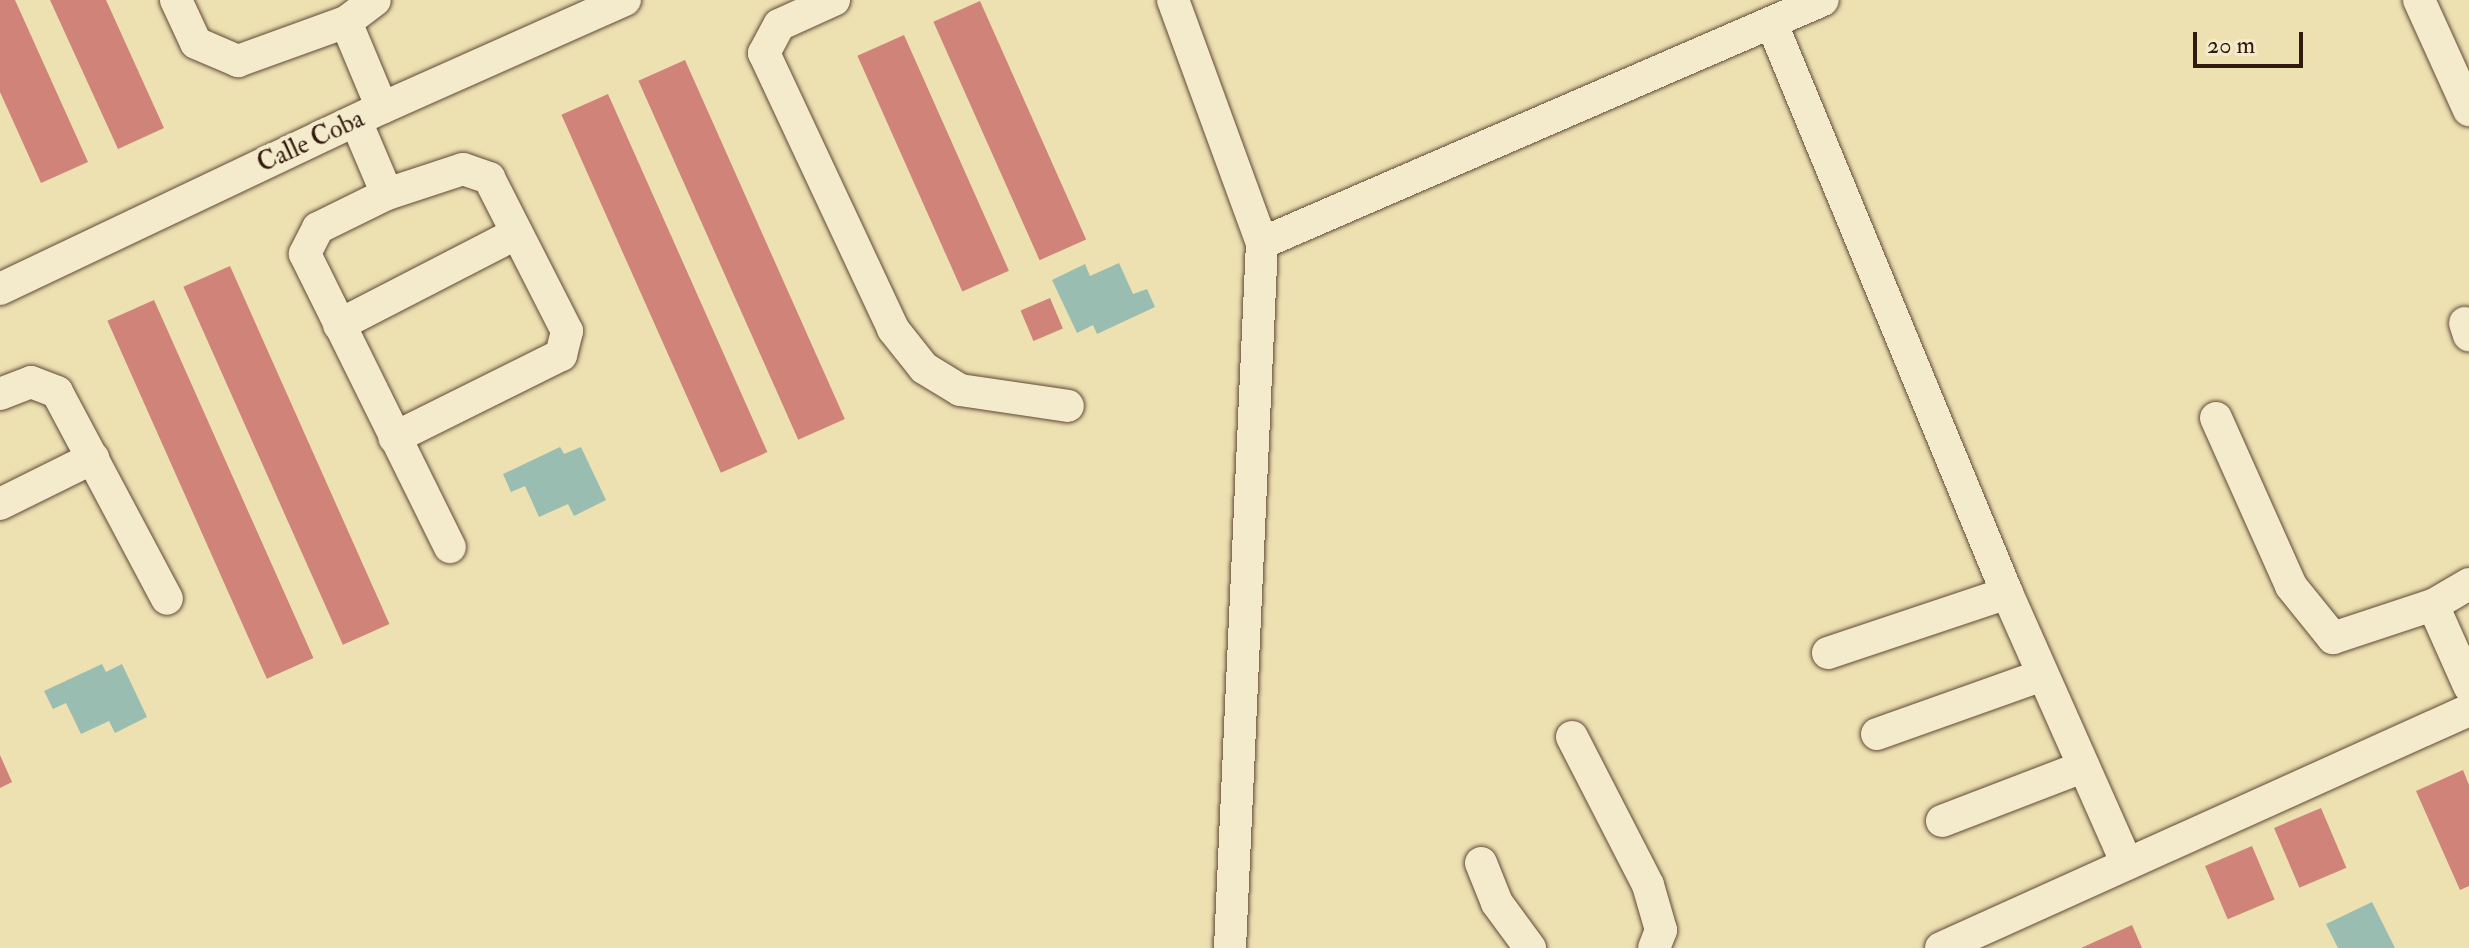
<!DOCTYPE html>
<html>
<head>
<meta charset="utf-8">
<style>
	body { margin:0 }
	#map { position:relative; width:2469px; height:948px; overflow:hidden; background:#ede0b1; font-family:"IM FELL Double Pica",serif }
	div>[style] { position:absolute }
	.water>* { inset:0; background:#99bdb0 }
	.building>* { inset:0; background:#d08379; transform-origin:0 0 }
	.roads { filter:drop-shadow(0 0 2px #604b37) drop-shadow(0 0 2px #604b37) }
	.minor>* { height:32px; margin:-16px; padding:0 16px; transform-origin:16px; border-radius:16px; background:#f3ebcc }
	span { translate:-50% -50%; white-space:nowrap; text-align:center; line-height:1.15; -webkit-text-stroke:8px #f3ebcc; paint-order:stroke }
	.street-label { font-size:26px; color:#31190e }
	.scale { position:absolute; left:2193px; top:32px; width:110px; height:36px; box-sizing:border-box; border:4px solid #31190e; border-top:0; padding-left:10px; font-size:24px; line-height:28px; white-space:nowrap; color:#31190e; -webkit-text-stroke:6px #f3ebcc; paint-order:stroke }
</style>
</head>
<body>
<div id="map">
	<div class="water">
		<div style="clip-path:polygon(1119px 263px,1133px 294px,1147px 289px,1155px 307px,1097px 334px,1093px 325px,1077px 333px,1052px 280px,1085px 264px,1090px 276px)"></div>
		<div style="clip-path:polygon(560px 447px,564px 454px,581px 447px,606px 500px,574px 516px,568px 504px,539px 517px,525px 486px,511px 492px,503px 474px)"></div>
		<div style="clip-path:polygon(102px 664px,106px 672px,122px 664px,147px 717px,115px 733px,109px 721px,81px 734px,66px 703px,53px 709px,44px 691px)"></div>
		<div style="clip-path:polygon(2372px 902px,2395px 948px,2338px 948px,2326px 924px)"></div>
	</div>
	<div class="building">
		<div style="clip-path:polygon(0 0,15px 0,88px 162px,41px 183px,0 92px)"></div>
		<div style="clip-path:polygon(50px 0,106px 0,164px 128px,118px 149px)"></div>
		<div style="left:980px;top:1px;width:261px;height:51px;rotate:66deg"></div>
		<div style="left:904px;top:35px;width:258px;height:51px;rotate:66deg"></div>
		<div style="left:685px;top:60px;width:393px;height:51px;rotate:66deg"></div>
		<div style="left:608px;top:94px;width:392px;height:51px;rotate:66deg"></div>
		<div style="left:230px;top:266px;width:392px;height:51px;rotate:66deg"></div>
		<div style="left:1050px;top:298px;width:33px;height:32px;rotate:67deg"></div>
		<div style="left:154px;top:300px;width:392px;height:51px;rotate:66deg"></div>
		<div style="clip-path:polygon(0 755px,12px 782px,0 788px)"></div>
		<div style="clip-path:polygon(2463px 770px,2469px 785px,2469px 886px,2460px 890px,2416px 791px)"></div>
		<div style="left:2321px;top:808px;width:65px;height:51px;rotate:67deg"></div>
		<div style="left:2252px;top:846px;width:58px;height:51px;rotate:67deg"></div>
		<div style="clip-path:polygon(2132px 925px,2142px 948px,2081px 948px)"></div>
	</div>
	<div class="roads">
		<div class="minor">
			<div style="left:176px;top:0;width:47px;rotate:65.1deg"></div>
			<div style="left:196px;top:43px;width:46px;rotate:23.2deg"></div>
			<div style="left:238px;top:61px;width:115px;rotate:-19.9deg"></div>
			<div style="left:346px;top:22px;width:36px;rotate:-37deg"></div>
			<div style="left:834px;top:0;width:60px;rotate:155.6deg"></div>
			<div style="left:779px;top:25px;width:32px;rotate:118deg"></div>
			<div style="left:764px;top:53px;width:305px;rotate:64.9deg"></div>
			<div style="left:893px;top:329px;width:50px;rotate:51.5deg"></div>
			<div style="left:924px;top:368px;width:42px;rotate:31.4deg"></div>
			<div style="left:960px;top:390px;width:109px;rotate:8.4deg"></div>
			<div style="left:1173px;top:0;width:259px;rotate:69.9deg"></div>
			<div style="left:1262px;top:243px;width:706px;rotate:92.6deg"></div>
			<div style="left:2419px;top:0;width:121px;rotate:65.6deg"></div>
			<div style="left:346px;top:22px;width:93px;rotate:67.3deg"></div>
			<div style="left:1772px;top:24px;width:616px;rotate:67.56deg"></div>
			<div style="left:2007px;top:593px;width:296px;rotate:66.1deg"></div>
			<div style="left:356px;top:121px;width:79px;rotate:67deg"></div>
			<div style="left:387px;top:194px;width:80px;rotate:-18.2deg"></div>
			<div style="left:463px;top:169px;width:28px;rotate:19deg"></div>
			<div style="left:489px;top:178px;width:172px;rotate:63deg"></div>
			<div style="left:567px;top:331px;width:25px;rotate:104deg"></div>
			<div style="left:561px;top:355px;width:186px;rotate:153.6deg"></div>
			<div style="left:387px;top:194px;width:77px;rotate:153.8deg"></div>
			<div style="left:318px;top:228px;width:29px;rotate:117deg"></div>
			<div style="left:305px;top:254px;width:327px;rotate:63.7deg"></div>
			<div style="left:1262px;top:243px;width:611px;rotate:-23.42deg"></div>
			<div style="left:0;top:289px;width:423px;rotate:-25.4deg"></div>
			<div style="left:382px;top:108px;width:266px;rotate:-24deg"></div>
			<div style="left:2465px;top:323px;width:13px;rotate:72deg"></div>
			<div style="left:339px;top:325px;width:200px;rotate:-27.3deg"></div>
			<div style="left:0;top:394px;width:33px;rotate:-21deg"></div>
			<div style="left:31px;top:382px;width:28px;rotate:21deg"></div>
			<div style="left:57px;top:392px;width:234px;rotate:62deg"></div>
			<div style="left:2216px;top:418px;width:184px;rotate:65.9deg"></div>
			<div style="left:2291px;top:586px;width:67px;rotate:51.1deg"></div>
			<div style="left:2333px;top:638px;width:105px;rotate:-18.3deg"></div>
			<div style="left:0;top:504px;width:104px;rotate:-26.3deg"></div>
			<div style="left:2469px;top:584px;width:42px;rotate:149.7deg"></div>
			<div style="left:2433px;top:605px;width:89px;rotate:66deg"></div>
			<div style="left:1828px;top:653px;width:189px;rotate:-18.5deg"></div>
			<div style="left:1877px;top:734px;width:176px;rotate:-19.6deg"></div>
			<div style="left:1572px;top:737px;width:166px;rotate:62.8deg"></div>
			<div style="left:1648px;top:885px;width:47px;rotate:73.9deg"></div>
			<div style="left:1661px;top:930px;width:19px;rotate:111deg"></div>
			<div style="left:1942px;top:821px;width:151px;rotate:-21deg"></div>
			<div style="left:1481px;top:863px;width:43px;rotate:68.2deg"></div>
			<div style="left:1497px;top:903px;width:56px;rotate:53.7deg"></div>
			<div style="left:1941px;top:948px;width:579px;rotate:-24.26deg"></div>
		</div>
	</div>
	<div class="street-label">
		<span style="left:311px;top:142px;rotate:-25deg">Calle Coba</span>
	</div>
	<div class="scale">20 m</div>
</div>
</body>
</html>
